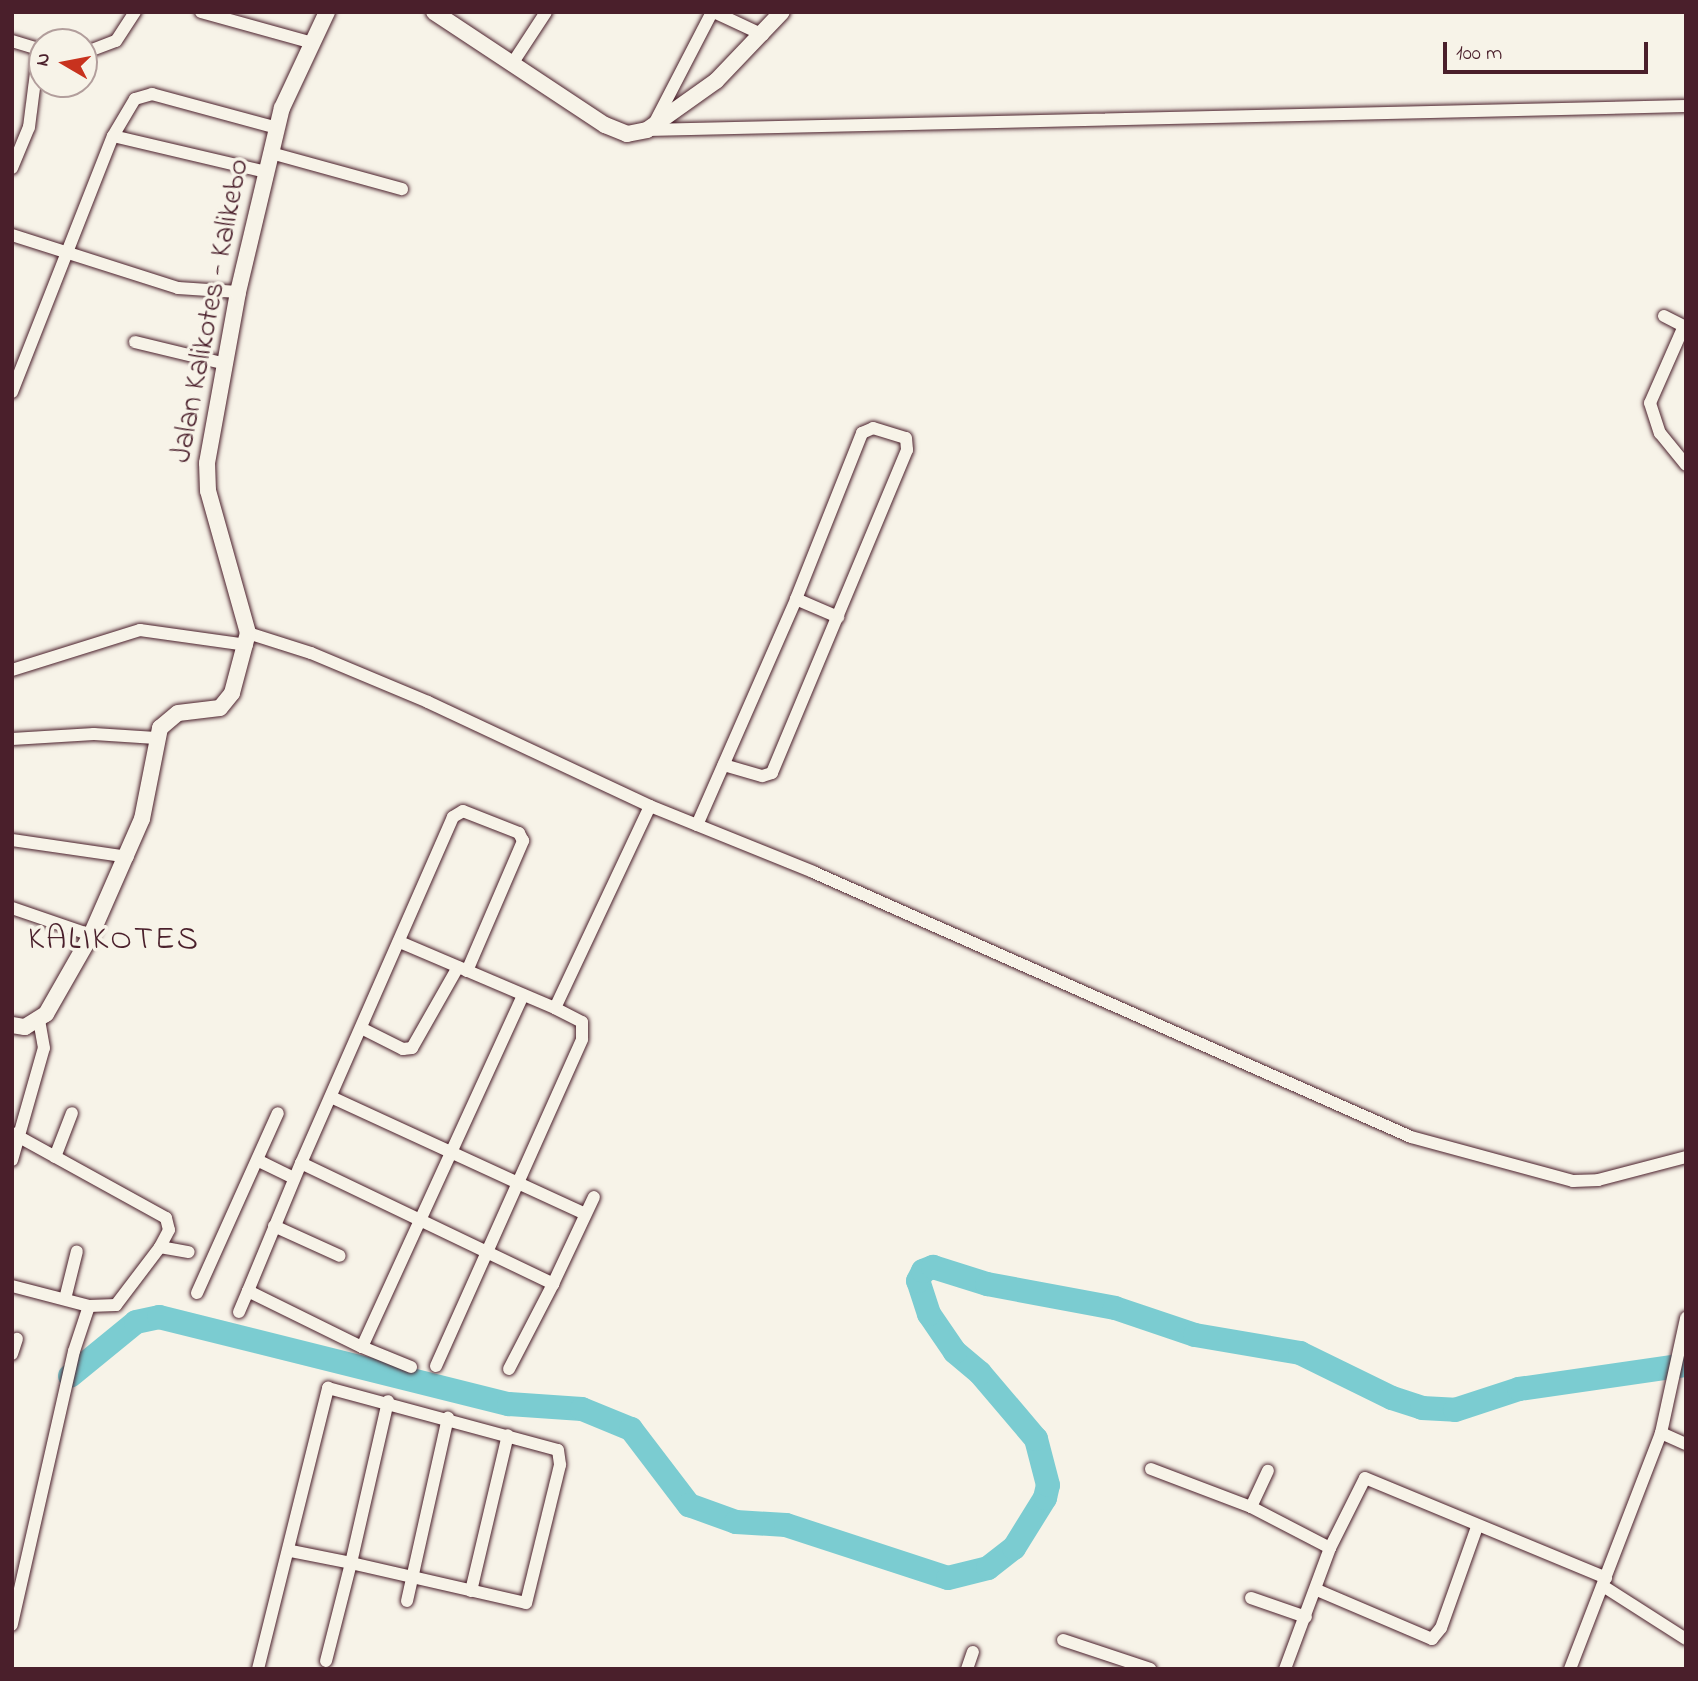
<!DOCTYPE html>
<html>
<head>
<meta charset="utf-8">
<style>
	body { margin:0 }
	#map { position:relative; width:1698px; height:1681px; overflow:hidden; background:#f7f3e8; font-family:"Indie Flower",sans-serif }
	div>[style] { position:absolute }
	.river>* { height:24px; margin:-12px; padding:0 12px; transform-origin:12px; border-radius:12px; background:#7bccd1 }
	.roads { filter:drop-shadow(0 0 2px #4a1f2b) drop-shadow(0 0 2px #4a1f2b) }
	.minor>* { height:12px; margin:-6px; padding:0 6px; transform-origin:6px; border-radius:6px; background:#f7f3e8 }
	.tertiary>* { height:16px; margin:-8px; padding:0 8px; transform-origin:8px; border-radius:8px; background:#f7f3e8 }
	span { translate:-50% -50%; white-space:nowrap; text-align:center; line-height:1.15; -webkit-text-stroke:7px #f7f3e8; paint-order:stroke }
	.street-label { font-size:30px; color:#4a1f2b }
	.quarter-label { font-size:33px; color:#4a1f2b; letter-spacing:2px }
	.frame { position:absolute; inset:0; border:14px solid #4a1f2b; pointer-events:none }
	.north { position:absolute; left:28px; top:28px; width:70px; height:70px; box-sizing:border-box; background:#f7f3e8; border:2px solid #b29e9c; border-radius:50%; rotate:280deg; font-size:19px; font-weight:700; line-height:28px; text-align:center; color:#4a1f2b }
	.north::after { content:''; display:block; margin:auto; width:24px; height:32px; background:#c8321e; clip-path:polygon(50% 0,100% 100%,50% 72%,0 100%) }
	.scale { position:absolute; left:1443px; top:42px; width:205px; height:32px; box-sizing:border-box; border:4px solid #4a1f2b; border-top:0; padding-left:9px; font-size:21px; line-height:24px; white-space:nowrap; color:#4a1f2b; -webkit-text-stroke:5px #f7f3e8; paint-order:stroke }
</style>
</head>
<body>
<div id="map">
	<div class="river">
		<div style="left:70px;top:1376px;width:85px;rotate:-39.3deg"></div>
		<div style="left:136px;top:1322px;width:24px;rotate:-12deg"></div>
		<div style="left:159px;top:1317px;width:361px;rotate:14deg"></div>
		<div style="left:509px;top:1404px;width:73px;rotate:3.9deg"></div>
		<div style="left:582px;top:1409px;width:53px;rotate:22.2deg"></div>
		<div style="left:631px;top:1429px;width:96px;rotate:52.7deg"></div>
		<div style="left:689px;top:1505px;width:50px;rotate:19.9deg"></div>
		<div style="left:736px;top:1522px;width:50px;rotate:3.4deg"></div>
		<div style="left:786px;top:1525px;width:170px;rotate:18.1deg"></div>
		<div style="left:948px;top:1578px;width:41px;rotate:-14deg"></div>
		<div style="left:988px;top:1568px;width:33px;rotate:-38deg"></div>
		<div style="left:1014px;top:1548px;width:59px;rotate:-58.2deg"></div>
		<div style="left:1045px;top:1498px;width:13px;rotate:-77deg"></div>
		<div style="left:1048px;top:1485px;width:48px;rotate:-104.6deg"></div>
		<div style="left:1036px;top:1439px;width:87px;rotate:-130.3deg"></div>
		<div style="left:980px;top:1373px;width:33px;rotate:-140deg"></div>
		<div style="left:955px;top:1352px;width:46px;rotate:-124.4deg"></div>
		<div style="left:929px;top:1314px;width:35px;rotate:-108deg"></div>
		<div style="left:918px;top:1281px;width:11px;rotate:-63deg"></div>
		<div style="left:923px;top:1271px;width:11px;rotate:-22deg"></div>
		<div style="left:933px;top:1267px;width:57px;rotate:17.5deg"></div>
		<div style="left:987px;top:1284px;width:130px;rotate:10.6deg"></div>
		<div style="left:1115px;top:1308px;width:84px;rotate:18.6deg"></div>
		<div style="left:1195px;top:1335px;width:107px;rotate:9.7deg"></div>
		<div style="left:1300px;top:1353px;width:102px;rotate:26.1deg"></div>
		<div style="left:1392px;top:1398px;width:32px;rotate:18deg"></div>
		<div style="left:1422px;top:1408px;width:33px;rotate:3deg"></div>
		<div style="left:1455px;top:1410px;width:67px;rotate:-18.2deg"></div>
		<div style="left:1519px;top:1389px;width:169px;rotate:-8.2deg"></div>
	</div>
	<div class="roads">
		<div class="minor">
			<div style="left:201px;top:12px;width:116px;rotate:15.5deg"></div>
			<div style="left:714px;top:12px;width:54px;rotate:25.1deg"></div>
			<div style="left:12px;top:41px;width:31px;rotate:17deg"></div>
			<div style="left:84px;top:53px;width:34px;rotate:-21deg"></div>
			<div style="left:116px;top:41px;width:35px;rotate:-57deg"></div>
			<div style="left:512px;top:64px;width:62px;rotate:-56.8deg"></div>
			<div style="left:654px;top:124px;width:126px;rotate:-62.6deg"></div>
			<div style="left:647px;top:130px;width:1039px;rotate:-1.32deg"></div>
			<div style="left:113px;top:136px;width:158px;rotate:13.2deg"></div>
			<div style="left:271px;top:153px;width:136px;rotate:15.4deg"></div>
			<div style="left:12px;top:168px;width:44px;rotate:-67.5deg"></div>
			<div style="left:29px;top:127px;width:79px;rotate:-82.7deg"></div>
			<div style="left:12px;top:235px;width:174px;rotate:17.7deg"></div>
			<div style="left:178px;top:288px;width:60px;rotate:3.8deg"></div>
			<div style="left:1664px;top:316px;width:25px;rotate:27deg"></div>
			<div style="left:1684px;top:326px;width:84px;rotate:113.8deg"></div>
			<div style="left:1650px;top:403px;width:32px;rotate:72deg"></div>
			<div style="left:1660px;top:433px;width:41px;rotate:50.9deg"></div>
			<div style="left:135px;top:342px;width:94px;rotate:13.6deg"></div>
			<div style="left:12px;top:392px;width:275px;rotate:-68.5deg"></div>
			<div style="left:113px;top:136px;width:43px;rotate:-59.3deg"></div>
			<div style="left:135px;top:99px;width:18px;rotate:-16deg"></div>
			<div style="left:152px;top:94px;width:130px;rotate:15.2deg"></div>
			<div style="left:796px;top:599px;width:46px;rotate:23.2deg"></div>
			<div style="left:248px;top:633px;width:66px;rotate:17.6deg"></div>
			<div style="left:311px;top:653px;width:127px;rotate:22.7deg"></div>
			<div style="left:428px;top:702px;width:245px;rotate:25.1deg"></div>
			<div style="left:650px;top:806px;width:176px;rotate:22deg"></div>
			<div style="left:813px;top:872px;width:654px;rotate:23.9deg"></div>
			<div style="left:1411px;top:1137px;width:168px;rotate:15.2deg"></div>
			<div style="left:1573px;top:1181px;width:25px;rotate:-2deg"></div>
			<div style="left:1598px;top:1180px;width:91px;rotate:-14.6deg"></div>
			<div style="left:12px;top:670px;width:134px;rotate:-17.4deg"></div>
			<div style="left:140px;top:630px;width:108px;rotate:8deg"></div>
			<div style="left:12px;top:739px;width:82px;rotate:-3.5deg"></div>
			<div style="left:94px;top:734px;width:62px;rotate:3.7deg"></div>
			<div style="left:697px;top:825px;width:247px;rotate:-66.3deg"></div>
			<div style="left:796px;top:599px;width:179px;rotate:-68.3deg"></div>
			<div style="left:862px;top:433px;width:12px;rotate:-24deg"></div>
			<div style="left:873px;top:428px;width:34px;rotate:17deg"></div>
			<div style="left:906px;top:438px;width:12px;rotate:85deg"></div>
			<div style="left:907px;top:450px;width:350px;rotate:112.7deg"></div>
			<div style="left:772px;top:773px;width:10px;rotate:163deg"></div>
			<div style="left:762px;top:776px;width:40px;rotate:-164deg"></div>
			<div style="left:12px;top:840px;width:117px;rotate:8.3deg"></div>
			<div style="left:12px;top:908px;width:83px;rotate:18.9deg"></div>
			<div style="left:400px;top:942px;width:168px;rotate:23.1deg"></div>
			<div style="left:555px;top:1008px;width:223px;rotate:-64.8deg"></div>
			<div style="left:467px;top:971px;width:142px;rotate:-66.7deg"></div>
			<div style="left:523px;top:841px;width:9px;rotate:-117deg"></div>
			<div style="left:519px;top:833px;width:60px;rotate:-158.6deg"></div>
			<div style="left:463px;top:811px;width:12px;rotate:149deg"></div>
			<div style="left:453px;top:817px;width:378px;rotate:113.7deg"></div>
			<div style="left:301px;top:1163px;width:280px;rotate:25.6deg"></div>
			<div style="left:553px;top:1284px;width:96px;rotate:-64.8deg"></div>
			<div style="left:361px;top:1028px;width:47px;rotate:26.6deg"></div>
			<div style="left:403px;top:1049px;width:9px;rotate:-6deg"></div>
			<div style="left:412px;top:1048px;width:93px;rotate:-60.4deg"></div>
			<div style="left:331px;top:1097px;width:280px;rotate:24.7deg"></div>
			<div style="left:12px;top:1133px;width:176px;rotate:28.9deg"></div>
			<div style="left:166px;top:1218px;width:12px;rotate:76deg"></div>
			<div style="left:169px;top:1230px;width:19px;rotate:118deg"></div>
			<div style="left:160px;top:1247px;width:29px;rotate:10deg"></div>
			<div style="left:55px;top:1157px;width:47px;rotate:-68.9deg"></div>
			<div style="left:12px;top:1160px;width:116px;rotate:-74.1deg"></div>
			<div style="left:44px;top:1048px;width:28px;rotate:-100deg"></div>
			<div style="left:259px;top:1161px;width:39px;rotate:26deg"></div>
			<div style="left:301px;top:1163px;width:139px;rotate:112.5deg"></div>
			<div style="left:248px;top:1291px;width:127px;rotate:26.2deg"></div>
			<div style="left:362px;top:1347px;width:387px;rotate:-65.4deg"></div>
			<div style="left:274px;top:1226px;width:72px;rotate:24.4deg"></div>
			<div style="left:12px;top:1286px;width:80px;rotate:14.6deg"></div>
			<div style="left:89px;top:1306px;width:47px;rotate:108.4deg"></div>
			<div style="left:74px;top:1351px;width:281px;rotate:102.8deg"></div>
			<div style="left:197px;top:1293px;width:197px;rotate:-65.8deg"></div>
			<div style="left:65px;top:1299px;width:49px;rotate:-76deg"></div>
			<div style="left:89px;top:1306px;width:27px;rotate:-2deg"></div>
			<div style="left:116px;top:1305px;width:73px;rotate:-52.8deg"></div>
			<div style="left:239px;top:1312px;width:23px;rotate:-67deg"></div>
			<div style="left:362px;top:1347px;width:53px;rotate:22.2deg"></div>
			<div style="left:12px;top:1354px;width:16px;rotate:-72deg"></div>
			<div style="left:436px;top:1366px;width:358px;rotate:-65.9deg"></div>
			<div style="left:582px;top:1039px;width:17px;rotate:-90deg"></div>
			<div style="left:582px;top:1022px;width:30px;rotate:-153deg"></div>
			<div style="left:509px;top:1369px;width:96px;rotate:-62.6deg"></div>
			<div style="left:1661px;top:1433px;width:27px;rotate:24deg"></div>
			<div style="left:1151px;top:1469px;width:107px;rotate:20.8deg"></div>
			<div style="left:1251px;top:1507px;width:89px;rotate:27.4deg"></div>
			<div style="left:1251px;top:1507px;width:40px;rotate:-65deg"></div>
			<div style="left:291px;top:1551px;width:61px;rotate:11.3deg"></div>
			<div style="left:351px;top:1563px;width:166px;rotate:-77.1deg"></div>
			<div style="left:1603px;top:1586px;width:98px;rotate:32.6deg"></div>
			<div style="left:1317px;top:1590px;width:125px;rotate:23.1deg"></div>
			<div style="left:1432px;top:1639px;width:14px;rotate:-51deg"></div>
			<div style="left:1441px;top:1628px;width:107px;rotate:-70.4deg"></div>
			<div style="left:471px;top:1591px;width:160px;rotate:-76.7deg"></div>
			<div style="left:1251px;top:1598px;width:58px;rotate:19.1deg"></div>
			<div style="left:407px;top:1601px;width:188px;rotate:-77.4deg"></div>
			<div style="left:1063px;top:1640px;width:92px;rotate:18.4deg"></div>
			<div style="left:258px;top:1669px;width:290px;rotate:-76deg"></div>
			<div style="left:328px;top:1388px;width:238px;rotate:15.1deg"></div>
			<div style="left:558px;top:1450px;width:15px;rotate:82deg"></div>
			<div style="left:560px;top:1465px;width:142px;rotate:103.8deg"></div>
			<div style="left:526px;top:1603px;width:180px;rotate:-167.1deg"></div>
			<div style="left:351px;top:1563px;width:101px;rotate:104.3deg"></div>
			<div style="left:967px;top:1669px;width:18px;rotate:-71deg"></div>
			<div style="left:1285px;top:1669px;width:129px;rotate:-69.6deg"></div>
			<div style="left:1330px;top:1548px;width:78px;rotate:-63.4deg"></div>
			<div style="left:1365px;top:1478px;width:261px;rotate:22.5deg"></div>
			<div style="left:1570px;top:1669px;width:253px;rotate:-68.9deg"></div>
			<div style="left:1661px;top:1433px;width:118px;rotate:-77.7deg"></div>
		</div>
		<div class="tertiary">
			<div style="left:434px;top:12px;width:205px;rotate:33.5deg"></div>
			<div style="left:605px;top:125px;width:24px;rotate:22deg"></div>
			<div style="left:627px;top:134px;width:20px;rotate:-11deg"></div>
			<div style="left:647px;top:130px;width:85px;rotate:-35.4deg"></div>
			<div style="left:716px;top:81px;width:95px;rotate:-46.3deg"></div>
			<div style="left:12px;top:1025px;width:13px;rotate:9deg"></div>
			<div style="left:25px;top:1027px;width:25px;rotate:-32deg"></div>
			<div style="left:46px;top:1014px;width:91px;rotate:-60.3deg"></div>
			<div style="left:91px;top:935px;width:127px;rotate:-66.3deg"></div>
			<div style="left:142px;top:819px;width:93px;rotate:-78.8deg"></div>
			<div style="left:160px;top:728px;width:23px;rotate:-40deg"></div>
			<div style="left:178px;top:713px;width:42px;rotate:-6.8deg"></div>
			<div style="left:220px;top:708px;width:19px;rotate:-51deg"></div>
			<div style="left:232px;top:693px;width:62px;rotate:-75.1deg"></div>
			<div style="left:248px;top:633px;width:148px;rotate:-105.7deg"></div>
			<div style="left:208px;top:491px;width:28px;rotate:-92deg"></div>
			<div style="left:207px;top:463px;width:174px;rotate:-79.7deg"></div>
			<div style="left:238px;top:292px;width:189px;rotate:-76.6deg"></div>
			<div style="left:282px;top:108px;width:106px;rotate:-64.9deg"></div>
		</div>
	</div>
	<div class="street-label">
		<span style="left:211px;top:311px;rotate:-79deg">Jalan Kalikotes - Kalikebo</span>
	</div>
	<div class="quarter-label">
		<span style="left:114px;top:941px">KALIKOTES</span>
	</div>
	<div class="frame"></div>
	<div class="north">N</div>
	<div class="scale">100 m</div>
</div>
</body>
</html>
